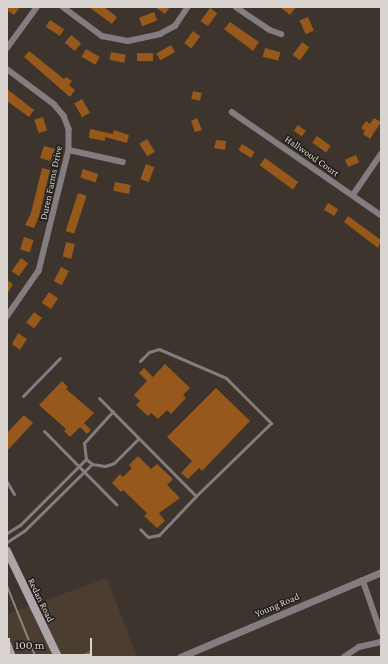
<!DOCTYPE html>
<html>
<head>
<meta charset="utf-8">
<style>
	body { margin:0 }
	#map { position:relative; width:388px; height:664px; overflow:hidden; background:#3d342d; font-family:"Crimson Pro",serif }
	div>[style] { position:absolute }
	.built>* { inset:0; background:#4c3d31 }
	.building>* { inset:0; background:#97581b; transform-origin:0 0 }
	.service>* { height:3px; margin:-1.5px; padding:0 1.5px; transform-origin:1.5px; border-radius:1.5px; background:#837d80 }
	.minor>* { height:5.5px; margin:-2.75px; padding:0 2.75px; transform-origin:2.75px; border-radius:2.75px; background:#837d80 }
	.tertiary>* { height:7px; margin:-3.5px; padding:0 3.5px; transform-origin:3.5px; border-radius:3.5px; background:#837d80 }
	.secondary>* { height:8px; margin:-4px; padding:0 4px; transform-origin:4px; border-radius:4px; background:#aea5a9 }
	.rail>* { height:1.5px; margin:-0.75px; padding:0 0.75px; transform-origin:0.75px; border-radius:0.75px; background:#8b847e }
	span { translate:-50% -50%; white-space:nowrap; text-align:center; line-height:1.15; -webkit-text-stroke:3px #211d19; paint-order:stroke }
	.street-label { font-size:10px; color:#dad4d0 }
	.frame { position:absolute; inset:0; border:8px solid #dad4d0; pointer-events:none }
	.scale { position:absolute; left:8px; top:638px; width:84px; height:18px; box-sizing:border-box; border:2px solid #dad4d0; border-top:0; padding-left:5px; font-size:12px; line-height:14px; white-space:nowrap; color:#dad4d0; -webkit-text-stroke:3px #211d19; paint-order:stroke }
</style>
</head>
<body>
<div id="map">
	<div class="built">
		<div style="clip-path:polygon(107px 578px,137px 657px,11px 657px,7px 649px,7px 614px)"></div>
	</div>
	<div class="building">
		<div style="clip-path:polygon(9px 7px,20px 7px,14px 15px,7px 10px)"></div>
		<div style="clip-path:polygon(89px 7px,104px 7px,117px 17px,112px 24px)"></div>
		<div style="clip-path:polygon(155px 7px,170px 7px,165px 14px)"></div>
		<div style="clip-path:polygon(280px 7px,296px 7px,290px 15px)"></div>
		<div style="left:210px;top:8px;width:9px;height:16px;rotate:36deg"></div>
		<div style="left:154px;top:12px;width:9px;height:16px;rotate:69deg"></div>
		<div style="left:308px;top:17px;width:15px;height:9px;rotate:67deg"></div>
		<div style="left:50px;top:20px;width:17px;height:8px;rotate:33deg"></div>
		<div style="clip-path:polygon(230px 22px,259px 42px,253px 51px,224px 29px)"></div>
		<div style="left:193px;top:31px;width:9px;height:15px;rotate:36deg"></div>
		<div style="left:71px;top:35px;width:13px;height:10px;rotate:39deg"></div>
		<div style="left:302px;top:42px;width:9px;height:16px;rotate:36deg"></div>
		<div style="left:171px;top:45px;width:8px;height:17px;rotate:60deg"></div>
		<div style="left:265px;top:48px;width:16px;height:9px;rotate:15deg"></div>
		<div style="left:86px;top:49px;width:16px;height:9px;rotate:30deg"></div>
		<div style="clip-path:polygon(29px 51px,64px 79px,66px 77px,72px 81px,69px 85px,75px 90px,70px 97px,24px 57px)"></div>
		<div style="left:111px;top:52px;width:15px;height:8px;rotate:11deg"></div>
		<div style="left:137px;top:53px;width:16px;height:8px"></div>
		<div style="clip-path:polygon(7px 89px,34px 110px,29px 117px,7px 101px)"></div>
		<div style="left:193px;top:91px;width:9px;height:8px;rotate:13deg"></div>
		<div style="left:82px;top:99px;width:16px;height:9px;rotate:60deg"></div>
		<div style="left:43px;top:117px;width:14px;height:9px;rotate:73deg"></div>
		<div style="clip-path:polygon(197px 118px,202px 130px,195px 132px,191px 121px)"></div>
		<div style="clip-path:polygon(374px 118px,381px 122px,370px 139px,363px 134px,365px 131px,361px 128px,366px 121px,370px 124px)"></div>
		<div style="left:298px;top:125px;width:10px;height:7px;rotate:37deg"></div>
		<div style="clip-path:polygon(90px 129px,113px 134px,114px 130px,129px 135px,127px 143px,105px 137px,105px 141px,89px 138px)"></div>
		<div style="left:317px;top:136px;width:17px;height:8px;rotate:36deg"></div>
		<div style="left:147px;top:139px;width:15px;height:9px;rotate:58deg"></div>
		<div style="clip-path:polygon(216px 140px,226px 141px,225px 150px,214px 148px)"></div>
		<div style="left:242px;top:144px;width:15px;height:7px;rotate:32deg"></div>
		<div style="clip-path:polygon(44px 146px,55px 149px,50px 161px,40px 158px)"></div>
		<div style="left:356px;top:155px;width:8px;height:12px;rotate:67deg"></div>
		<div style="left:265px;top:158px;width:41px;height:9px;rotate:36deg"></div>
		<div style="left:146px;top:164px;width:9px;height:16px;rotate:21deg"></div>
		<div style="clip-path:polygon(42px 168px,50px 170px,39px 216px,34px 228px,25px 225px,31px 213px)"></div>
		<div style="left:83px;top:169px;width:16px;height:9px;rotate:18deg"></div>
		<div style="left:115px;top:182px;width:16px;height:9px;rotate:11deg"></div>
		<div style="left:78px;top:193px;width:9px;height:40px;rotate:18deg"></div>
		<div style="left:328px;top:203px;width:12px;height:8px;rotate:31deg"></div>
		<div style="clip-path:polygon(348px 216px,381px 240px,378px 248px,344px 222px)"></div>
		<div style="left:24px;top:237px;width:10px;height:13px;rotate:17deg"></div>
		<div style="left:66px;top:242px;width:9px;height:15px;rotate:13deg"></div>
		<div style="left:21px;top:258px;width:9px;height:16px;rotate:36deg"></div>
		<div style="left:61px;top:267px;width:9px;height:16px;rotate:27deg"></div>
		<div style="clip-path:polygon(7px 280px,13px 284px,7px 294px)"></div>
		<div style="left:49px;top:292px;width:11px;height:13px;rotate:34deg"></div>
		<div style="left:34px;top:312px;width:10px;height:13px;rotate:37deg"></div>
		<div style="clip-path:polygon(18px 333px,27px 339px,20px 350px,12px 344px)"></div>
		<div style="clip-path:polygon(165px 364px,190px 388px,183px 395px,186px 398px,171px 414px,167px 410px,158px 419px,151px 413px,148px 416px,136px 405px,140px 401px,134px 395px,147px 381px,139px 373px,144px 368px,153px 377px)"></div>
		<div style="clip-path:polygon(62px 381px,68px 387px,66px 389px,94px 413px,84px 423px,91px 430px,87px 434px,80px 427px,70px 437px,64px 431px,66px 429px,39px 405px)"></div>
		<div style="clip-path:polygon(216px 388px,250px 421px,202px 471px,199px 468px,188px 479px,181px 473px,192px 461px,167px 437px)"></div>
		<div style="clip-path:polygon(24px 415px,33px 423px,7px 451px,7px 433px)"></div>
		<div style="clip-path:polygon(138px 456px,151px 469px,157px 464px,173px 479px,167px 485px,180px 498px,159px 513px,165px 521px,157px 528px,144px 516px,147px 513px,123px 490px,121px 492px,112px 483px,120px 474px,123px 477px,132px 468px,129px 465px)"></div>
		<div style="clip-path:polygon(90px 651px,93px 657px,85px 657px,83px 654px)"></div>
	</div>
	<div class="service">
		<div style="left:140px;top:361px;width:13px;rotate:-45deg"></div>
		<div style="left:149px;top:352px;width:10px;rotate:-17deg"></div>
		<div style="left:159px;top:349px;width:73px;rotate:23.4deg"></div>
		<div style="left:226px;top:378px;width:64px;rotate:45deg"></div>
		<div style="left:271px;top:423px;width:105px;rotate:135.8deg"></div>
		<div style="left:23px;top:396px;width:53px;rotate:-45.8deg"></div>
		<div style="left:99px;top:398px;width:138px;rotate:45.3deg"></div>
		<div style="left:196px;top:496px;width:54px;rotate:133.5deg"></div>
		<div style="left:159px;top:535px;width:11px;rotate:170deg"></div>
		<div style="left:148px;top:537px;width:11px;rotate:-135deg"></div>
		<div style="left:44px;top:431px;width:103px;rotate:45.4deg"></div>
		<div style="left:92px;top:464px;width:8px;rotate:-140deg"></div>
		<div style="left:86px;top:459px;width:16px;rotate:-97deg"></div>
		<div style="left:84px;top:443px;width:43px;rotate:-47.8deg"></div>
		<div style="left:7px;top:482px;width:14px;rotate:60deg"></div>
		<div style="left:7px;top:533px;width:15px;rotate:-32deg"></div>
		<div style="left:20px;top:525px;width:93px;rotate:-45deg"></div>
		<div style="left:7px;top:542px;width:20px;rotate:-33deg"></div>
		<div style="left:24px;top:531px;width:95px;rotate:-44.6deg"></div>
		<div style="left:92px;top:464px;width:13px;rotate:9deg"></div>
		<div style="left:105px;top:466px;width:9px;rotate:-18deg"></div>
		<div style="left:114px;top:463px;width:35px;rotate:-45deg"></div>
		<div style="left:75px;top:657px;width:4px"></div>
	</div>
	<div class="minor">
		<div style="left:63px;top:7px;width:49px;rotate:36.6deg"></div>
		<div style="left:102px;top:36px;width:26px;rotate:11deg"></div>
		<div style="left:128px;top:41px;width:33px;rotate:-12deg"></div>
		<div style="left:160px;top:34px;width:17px;rotate:-28deg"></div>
		<div style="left:175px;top:26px;width:23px;rotate:-56deg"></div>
		<div style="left:236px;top:7px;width:41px;rotate:34.1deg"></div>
		<div style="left:270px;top:30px;width:12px;rotate:20deg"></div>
		<div style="left:7px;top:48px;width:51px;rotate:-53.8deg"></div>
		<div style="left:7px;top:69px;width:59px;rotate:36.7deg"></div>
		<div style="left:54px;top:104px;width:16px;rotate:50deg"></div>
		<div style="left:64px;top:116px;width:14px;rotate:69deg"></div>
		<div style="left:69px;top:129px;width:21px;rotate:90deg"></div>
		<div style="left:69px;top:150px;width:125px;rotate:103.9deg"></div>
		<div style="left:39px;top:271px;width:56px;rotate:124.8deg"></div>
		<div style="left:232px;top:112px;width:181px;rotate:34.7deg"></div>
		<div style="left:69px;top:150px;width:55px;rotate:12.5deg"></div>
		<div style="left:353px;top:195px;width:50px;rotate:-55.7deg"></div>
		<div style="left:363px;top:580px;width:55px;rotate:70.9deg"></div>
		<div style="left:344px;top:657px;width:18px;rotate:-34deg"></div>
		<div style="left:359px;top:647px;width:23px;rotate:-13deg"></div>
	</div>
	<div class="tertiary">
		<div style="left:180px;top:657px;width:218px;rotate:-22.9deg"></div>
	</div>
	<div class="secondary">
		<div style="left:7px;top:551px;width:118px;rotate:64.3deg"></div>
		<div style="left:7px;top:644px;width:14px;rotate:69deg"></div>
	</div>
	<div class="rail">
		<div style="left:7px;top:585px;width:78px;rotate:68.1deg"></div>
	</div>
	<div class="street-label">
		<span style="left:312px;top:156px;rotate:35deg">Hallwood Court</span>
		<span style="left:51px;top:183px;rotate:-78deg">Duren Farms Drive</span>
		<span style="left:41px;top:600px;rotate:64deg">Redan Road</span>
		<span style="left:277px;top:605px;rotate:-23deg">Young Road</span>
	</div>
	<div class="frame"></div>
	<div class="scale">100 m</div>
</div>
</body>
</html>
